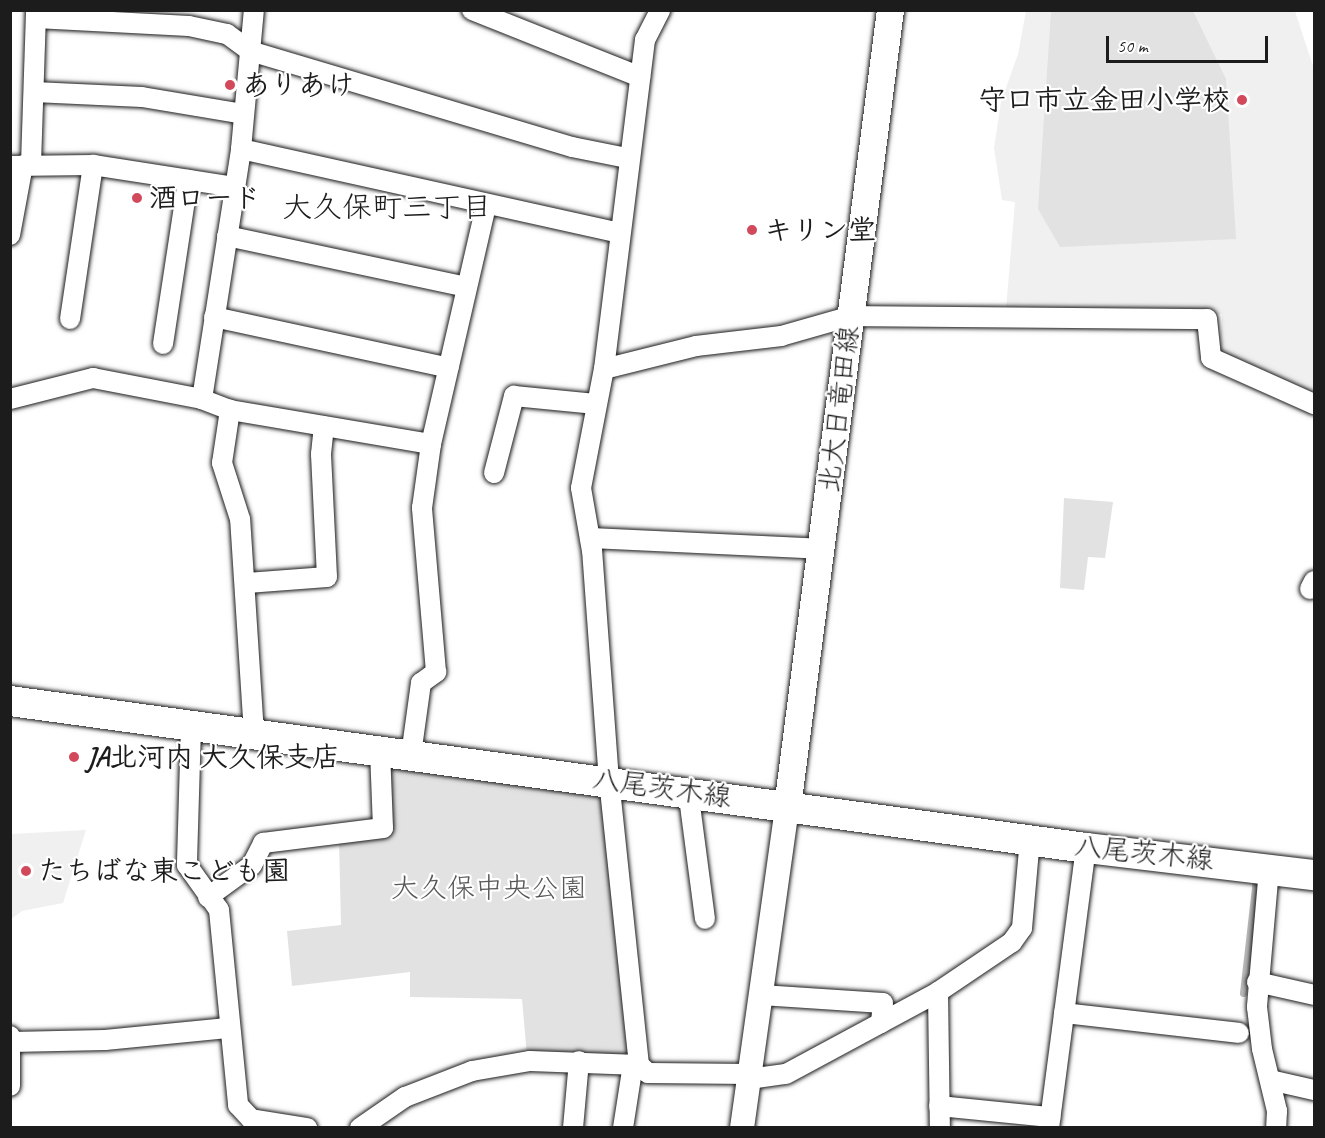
<!DOCTYPE html>
<html>
<head>
<meta charset="utf-8">
<style>
	body { margin:0 }
	#map { position:relative; width:1325px; height:1138px; overflow:hidden; background:#fff; font-family:Caveat,"Klee One",sans-serif }
	div>[style] { position:absolute }
	.built>* { inset:0; background:#f0f0f0 }
	.green>* { inset:0; background:#e2e2e2 }
	.stream>* { height:7px; margin:-3.5px; padding:0 3.5px; transform-origin:3.5px; border-radius:3.5px; background:#b8b8b8 }
	.roads { filter:drop-shadow(0 0 2px #1c1c1c) drop-shadow(0 0 2px #1c1c1c) }
	.minor>* { height:20px; margin:-10px; padding:0 10px; transform-origin:10px; border-radius:10px; background:#fff }
	.tertiary>* { height:24px; margin:-12px; padding:0 12px; transform-origin:12px; border-radius:12px; background:#fff }
	.secondary>* { height:27px; margin:-13.5px; padding:0 13.5px; transform-origin:13.5px; border-radius:13.5px; background:#fff }
	.primary>* { height:30px; margin:-15px; padding:0 15px; transform-origin:15px; border-radius:15px; background:#fff }
	.dots>* { width:16px; height:16px; translate:-50% -50%; box-sizing:border-box; border:3px solid #fff; border-radius:50% }
	span { translate:-50% -50%; white-space:nowrap; text-align:center; line-height:1.15; -webkit-text-stroke:4.5px #fff; paint-order:stroke }
	.poi-label { font-size:28px; color:#1c1c1c; font-weight:700 }
	.left { translate:0 -50%; text-align:left }
	.right { translate:-100% -50%; text-align:right }
	.street-label { font-size:28px; color:#1c1c1c }
	.park-label { font-size:28px; color:#575757 }
	.neighbourhood-label { font-size:30px; color:#1c1c1c }
	.frame { position:absolute; inset:0; border:12px solid #1c1c1c; pointer-events:none }
	.scale { position:absolute; left:1106px; top:36px; width:162px; height:27px; box-sizing:border-box; border:3px solid #1c1c1c; border-top:0; padding-left:8px; font-size:18px; line-height:21px; white-space:nowrap; color:#1c1c1c; -webkit-text-stroke:4px #fff; paint-order:stroke }
</style>
</head>
<body>
<div id="map">
	<div class="built">
		<div style="clip-path:polygon(1026px 11px,1295px 11px,1314px 69px,1314px 393px,1229px 360px,1220px 351px,1222px 314px,1006px 309px,1015px 202px,1002px 200px,994px 148px,1001px 102px,1018px 54px)"></div>
		<div style="clip-path:polygon(86px 830px,63px 903px,22px 911px,11px 919px,11px 834px)"></div>
	</div>
	<div class="green">
		<div style="clip-path:polygon(1051px 11px,1193px 11px,1226px 79px,1236px 239px,1060px 247px,1038px 209px)"></div>
		<div style="clip-path:polygon(1064px 498px,1113px 502px,1105px 558px,1088px 557px,1084px 590px,1060px 588px)"></div>
		<div style="clip-path:polygon(387px 765px,600px 791px,630px 1054px,527px 1056px,522px 999px,410px 997px,410px 972px,292px 986px,287px 931px,341px 925px,339px 841px,388px 835px)"></div>
	</div>
	<div class="stream">
		<div style="left:1243px;top:993px;width:115px;rotate:-83.5deg"></div>
	</div>
	<div class="roads">
		<div class="minor">
			<div style="left:472px;top:10px;width:181px;rotate:21.7deg"></div>
			<div style="left:36px;top:18px;width:153px;rotate:3deg"></div>
			<div style="left:189px;top:26px;width:39px;rotate:12deg"></div>
			<div style="left:227px;top:34px;width:29px;rotate:36deg"></div>
			<div style="left:250px;top:51px;width:336px;rotate:16.6deg"></div>
			<div style="left:572px;top:147px;width:56px;rotate:11.3deg"></div>
			<div style="left:34px;top:92px;width:108px;rotate:2.7deg"></div>
			<div style="left:142px;top:97px;width:103px;rotate:9.5deg"></div>
			<div style="left:241px;top:149px;width:387px;rotate:12.5deg"></div>
			<div style="left:31px;top:164px;width:154px;rotate:-88.1deg"></div>
			<div style="left:10px;top:166px;width:83px;rotate:-0.7deg"></div>
			<div style="left:93px;top:165px;width:144px;rotate:8.8deg"></div>
			<div style="left:10px;top:235px;width:71px;rotate:-79.5deg"></div>
			<div style="left:227px;top:236px;width:245px;rotate:12deg"></div>
			<div style="left:214px;top:317px;width:240px;rotate:12.2deg"></div>
			<div style="left:70px;top:319px;width:156px;rotate:-81.5deg"></div>
			<div style="left:163px;top:344px;width:166px;rotate:-81.3deg"></div>
			<div style="left:604px;top:369px;width:95px;rotate:-14deg"></div>
			<div style="left:696px;top:346px;width:86px;rotate:-6.7deg"></div>
			<div style="left:781px;top:336px;width:73px;rotate:-15.9deg"></div>
			<div style="left:851px;top:316px;width:356px;rotate:0.5deg"></div>
			<div style="left:1207px;top:319px;width:39px;rotate:84deg"></div>
			<div style="left:1211px;top:358px;width:113px;rotate:24.1deg"></div>
			<div style="left:10px;top:399px;width:86px;rotate:-14.2deg"></div>
			<div style="left:93px;top:378px;width:111px;rotate:10.9deg"></div>
			<div style="left:230px;top:410px;width:204px;rotate:9.6deg"></div>
			<div style="left:494px;top:473px;width:80px;rotate:-75.4deg"></div>
			<div style="left:514px;top:396px;width:82px;rotate:5.6deg"></div>
			<div style="left:590px;top:538px;width:231px;rotate:2.7deg"></div>
			<div style="left:247px;top:583px;width:80px;rotate:-4.3deg"></div>
			<div style="left:327px;top:577px;width:123px;rotate:-92.8deg"></div>
			<div style="left:321px;top:454px;width:28px;rotate:-84deg"></div>
			<div style="left:1310px;top:589px;width:9px;rotate:-63deg"></div>
			<div style="left:191px;top:727px;width:138px;rotate:91.7deg"></div>
			<div style="left:187px;top:865px;width:55px;rotate:54.6deg"></div>
			<div style="left:219px;top:910px;width:196px;rotate:84.4deg"></div>
			<div style="left:238px;top:1105px;width:19px;rotate:47deg"></div>
			<div style="left:251px;top:1119px;width:57px;rotate:9.1deg"></div>
			<div style="left:254px;top:734px;width:215px;rotate:-93.7deg"></div>
			<div style="left:240px;top:519px;width:59px;rotate:-107.8deg"></div>
			<div style="left:222px;top:463px;width:54px;rotate:-81.4deg"></div>
			<div style="left:230px;top:410px;width:30px;rotate:-159deg"></div>
			<div style="left:202px;top:399px;width:253px;rotate:-81.1deg"></div>
			<div style="left:241px;top:149px;width:140px;rotate:-84.7deg"></div>
			<div style="left:411px;top:755px;width:73px;rotate:-82.1deg"></div>
			<div style="left:421px;top:683px;width:19px;rotate:-36deg"></div>
			<div style="left:436px;top:672px;width:165px;rotate:-94.9deg"></div>
			<div style="left:422px;top:508px;width:65px;rotate:-82deg"></div>
			<div style="left:431px;top:444px;width:244px;rotate:-77deg"></div>
			<div style="left:688px;top:790px;width:130px;rotate:82.5deg"></div>
			<div style="left:1269px;top:869px;width:139px;rotate:95deg"></div>
			<div style="left:1257px;top:1007px;width:42px;rotate:83.2deg"></div>
			<div style="left:1262px;top:1049px;width:64px;rotate:76.4deg"></div>
			<div style="left:1277px;top:1111px;width:17px;rotate:93deg"></div>
			<div style="left:208px;top:897px;width:54px;rotate:-36deg"></div>
			<div style="left:252px;top:865px;width:25px;rotate:-63deg"></div>
			<div style="left:263px;top:843px;width:121px;rotate:-7.1deg"></div>
			<div style="left:383px;top:828px;width:77px;rotate:-92.2deg"></div>
			<div style="left:1257px;top:982px;width:58px;rotate:12.8deg"></div>
			<div style="left:938px;top:992px;width:136px;rotate:89.2deg"></div>
			<div style="left:761px;top:995px;width:122px;rotate:3.8deg"></div>
			<div style="left:883px;top:1003px;width:20px;rotate:96deg"></div>
			<div style="left:1064px;top:1013px;width:176px;rotate:6.5deg"></div>
			<div style="left:10px;top:1036px;width:50px;rotate:90deg"></div>
			<div style="left:11px;top:1042px;width:94px;rotate:-1.2deg"></div>
			<div style="left:105px;top:1040px;width:123px;rotate:-5.6deg"></div>
			<div style="left:639px;top:1065px;width:12px;rotate:42deg"></div>
			<div style="left:648px;top:1073px;width:102px;rotate:0.6deg"></div>
			<div style="left:749px;top:1079px;width:37px;rotate:-8deg"></div>
			<div style="left:786px;top:1074px;width:173px;rotate:-28.3deg"></div>
			<div style="left:938px;top:992px;width:89px;rotate:-34deg"></div>
			<div style="left:1012px;top:942px;width:17px;rotate:-54deg"></div>
			<div style="left:1022px;top:928px;width:89px;rotate:-84.9deg"></div>
			<div style="left:1270px;top:1080px;width:45px;rotate:12.8deg"></div>
			<div style="left:939px;top:1106px;width:112px;rotate:5.7deg"></div>
			<div style="left:360px;top:1128px;width:55px;rotate:-34.6deg"></div>
			<div style="left:405px;top:1097px;width:72px;rotate:-21.2deg"></div>
			<div style="left:472px;top:1071px;width:59px;rotate:-9.8deg"></div>
			<div style="left:530px;top:1061px;width:109px;rotate:2.1deg"></div>
			<div style="left:639px;top:1065px;width:286px;rotate:-96deg"></div>
			<div style="left:609px;top:781px;width:231px;rotate:-94.2deg"></div>
			<div style="left:592px;top:551px;width:64px;rotate:-99.9deg"></div>
			<div style="left:581px;top:488px;width:121px;rotate:-79.1deg"></div>
			<div style="left:604px;top:369px;width:332px;rotate:-82.9deg"></div>
			<div style="left:645px;top:40px;width:34px;rotate:-63deg"></div>
			<div style="left:573px;top:1128px;width:67px;rotate:-84.9deg"></div>
			<div style="left:623px;top:1128px;width:65px;rotate:-81.1deg"></div>
			<div style="left:1049px;top:1128px;width:282px;rotate:-82.5deg"></div>
		</div>
		<div class="tertiary">
			<div style="left:742px;top:1128px;width:324px;rotate:-82deg"></div>
		</div>
		<div class="secondary">
			<div style="left:787px;top:807px;width:804px;rotate:-82.64deg"></div>
		</div>
		<div class="primary">
			<div style="left:10px;top:701px;width:1086px;rotate:7.78deg"></div>
			<div style="left:1086px;top:848px;width:230px;rotate:6.8deg"></div>
		</div>
	</div>
	<div class="dots">
		<div style="left:230px;top:85px;background:#d1495b"></div>
		<div style="left:1242px;top:100px;background:#d1495b"></div>
		<div style="left:137px;top:198px;background:#d1495b"></div>
		<div style="left:752px;top:230px;background:#d1495b"></div>
		<div style="left:74px;top:757px;background:#d1495b"></div>
		<div style="left:26px;top:871px;background:#d1495b"></div>
	</div>
	<div class="poi-label">
		<span class="left" style="left:242px;top:85px">ありあけ</span>
		<span class="right" style="left:1230px;top:100px">守口市立金田小学校</span>
		<span class="left" style="left:149px;top:198px">酒ロード</span>
		<span class="left" style="left:764px;top:230px">キリン堂</span>
		<span class="left" style="left:86px;top:757px">JA北河内 大久保支店</span>
		<span class="left" style="left:38px;top:871px">たちばな東こども園</span>
	</div>
	<div class="street-label">
		<span style="left:839px;top:409px;rotate:-83deg">北大日竜田線</span>
		<span style="left:662px;top:788px;rotate:8deg">八尾茨木線</span>
		<span style="left:1144px;top:853px;rotate:6deg">八尾茨木線</span>
	</div>
	<div class="park-label">
		<span style="left:489px;top:888px">大久保中央公園</span>
	</div>
	<div class="neighbourhood-label">
		<span style="left:387px;top:207px">大久保町三丁目</span>
	</div>
	<div class="frame"></div>
	<div class="scale">50 m</div>
</div>
</body>
</html>
